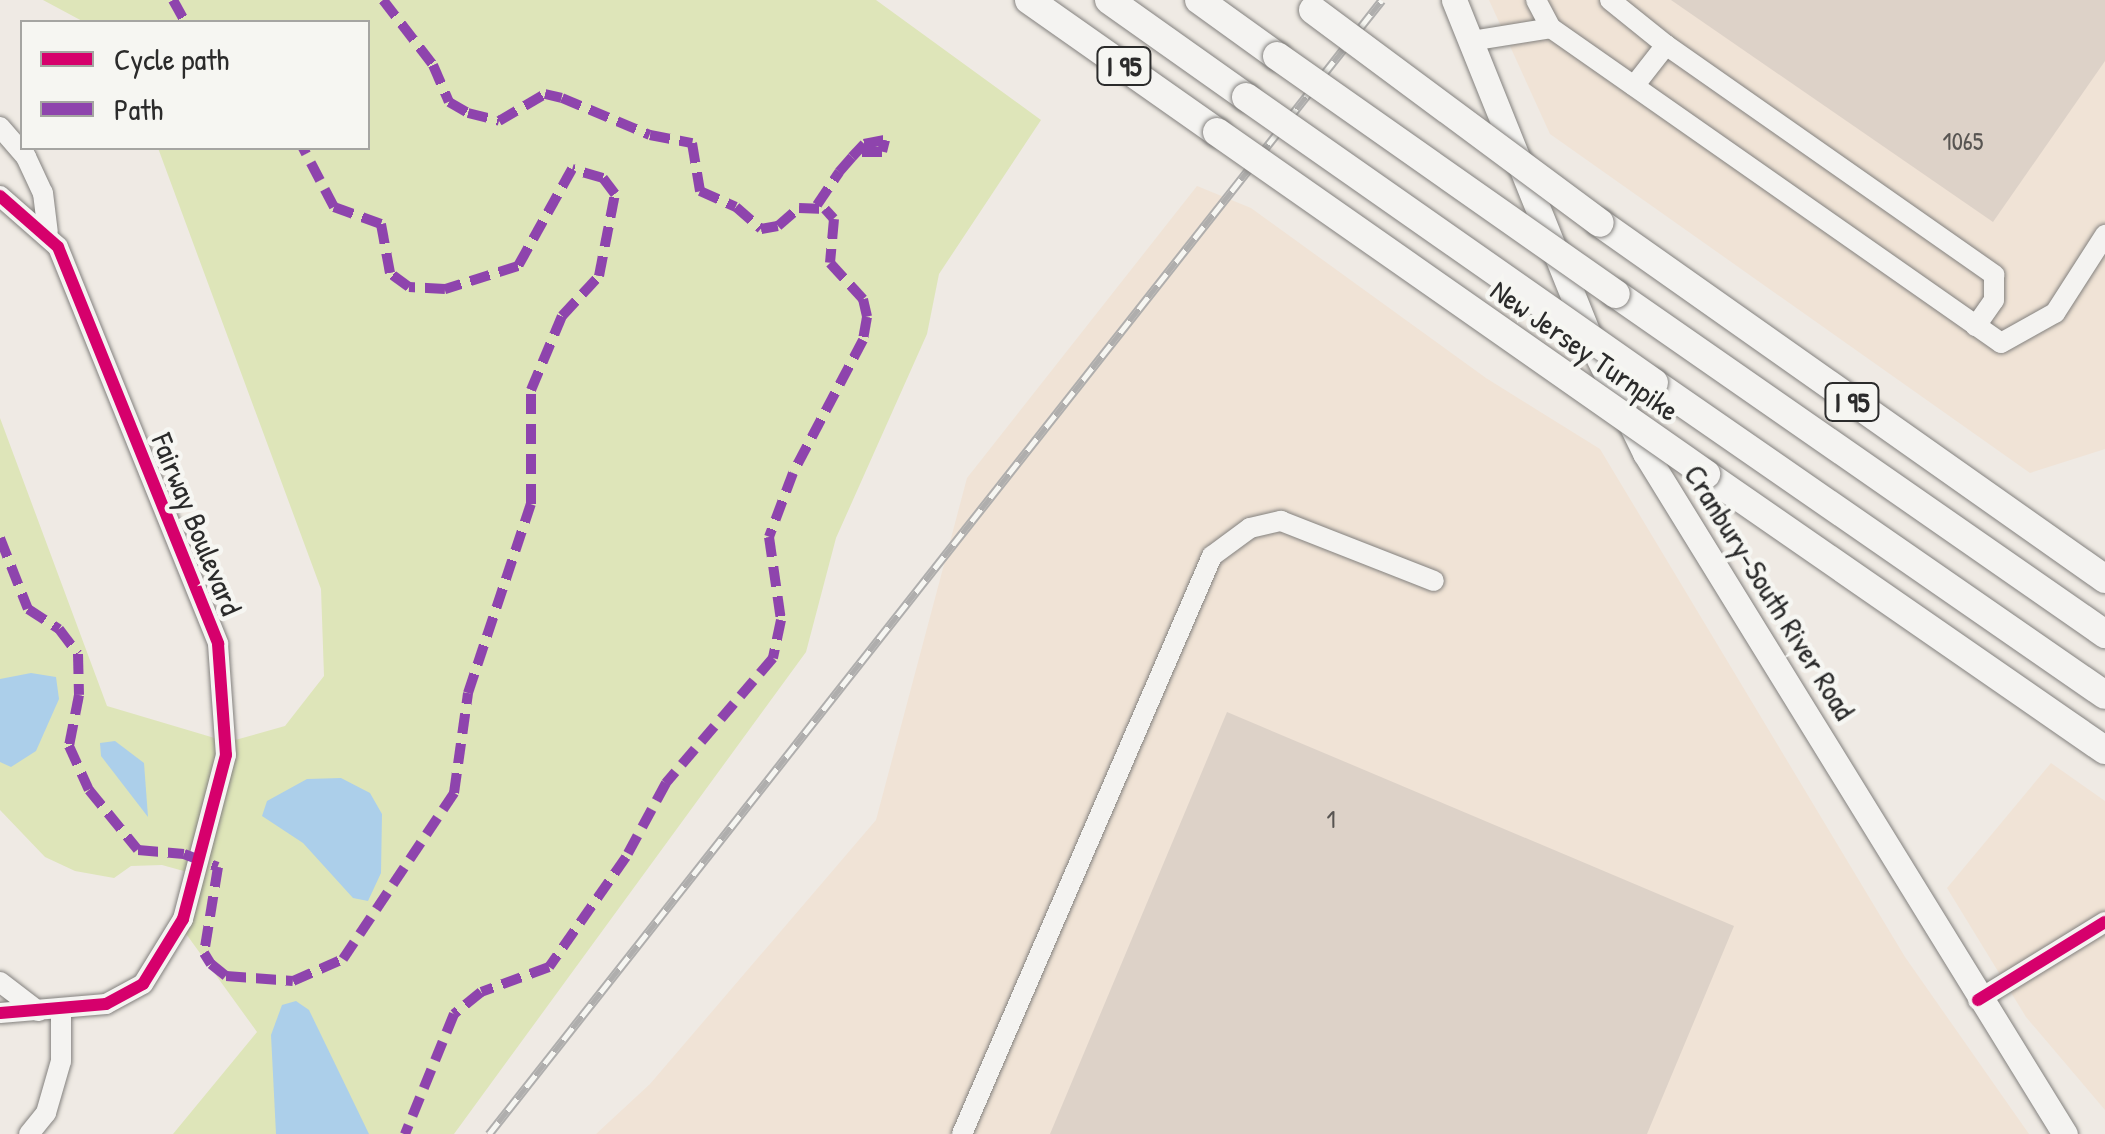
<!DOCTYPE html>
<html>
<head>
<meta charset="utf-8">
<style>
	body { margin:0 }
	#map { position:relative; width:2105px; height:1134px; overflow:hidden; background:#efeae4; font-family:"Patrick Hand",sans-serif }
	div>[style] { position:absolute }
	.built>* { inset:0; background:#f0e3d6 }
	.green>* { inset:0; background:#dee5b9 }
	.water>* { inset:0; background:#accfea }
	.building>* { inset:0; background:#ddd2c8 }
	.roads { filter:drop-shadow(0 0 2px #83817e) drop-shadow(0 0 2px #83817e) }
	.minor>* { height:20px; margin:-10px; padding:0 10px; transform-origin:10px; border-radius:10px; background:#f4f3f1 }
	.major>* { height:25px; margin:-12.5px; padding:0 12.5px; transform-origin:12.5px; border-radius:12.5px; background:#f4f3f1 }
	.highway>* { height:28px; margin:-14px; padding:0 14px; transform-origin:14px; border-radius:14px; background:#f4f3f1 }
	.rail>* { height:9px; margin-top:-4.5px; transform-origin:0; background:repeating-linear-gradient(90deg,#f6f6f2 0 15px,#afaead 0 30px); box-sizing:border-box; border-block:2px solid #afaead }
	.bridges { filter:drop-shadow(0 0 2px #83817e) drop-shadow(0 0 2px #83817e) }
	.highway-bridge>* { height:28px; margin:-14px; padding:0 14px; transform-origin:14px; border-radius:14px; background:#f4f3f1 }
	.quiet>* { height:10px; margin-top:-5px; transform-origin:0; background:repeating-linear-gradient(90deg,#8e44ad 0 20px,transparent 0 30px) }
	.cycleway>* { height:12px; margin:-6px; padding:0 6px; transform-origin:6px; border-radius:6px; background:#d6006c }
	span { translate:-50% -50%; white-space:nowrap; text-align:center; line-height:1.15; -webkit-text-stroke:9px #f6f6f2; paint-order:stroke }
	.number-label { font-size:25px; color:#585552 }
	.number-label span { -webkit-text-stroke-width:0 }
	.shield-label span { padding:2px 8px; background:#f6f6f2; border:2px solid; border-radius:8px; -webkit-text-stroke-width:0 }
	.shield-label { font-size:28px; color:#2b2b2b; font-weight:700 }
	.street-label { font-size:30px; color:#2b2b2b }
	.legend { position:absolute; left:20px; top:20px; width:350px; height:130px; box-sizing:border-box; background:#f6f6f2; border:2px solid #a5a5a2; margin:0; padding:12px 18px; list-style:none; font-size:30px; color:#2b2b2b }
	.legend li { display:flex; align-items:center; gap:20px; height:50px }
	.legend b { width:50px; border:2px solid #a5a5a2 }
</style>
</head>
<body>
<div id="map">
	<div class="built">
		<div style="clip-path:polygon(1489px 0,2105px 0,2105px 449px,2030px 473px,1550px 134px)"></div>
		<div style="clip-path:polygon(1197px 186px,1251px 208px,1486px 378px,1600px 449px,1905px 957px,2029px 1134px,596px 1134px,650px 1084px,876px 820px,967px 478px)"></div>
		<div style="clip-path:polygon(2051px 763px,2105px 801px,2105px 1110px,2026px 1017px,1947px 888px)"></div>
	</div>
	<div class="green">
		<div style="clip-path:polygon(43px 0,876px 0,1041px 120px,939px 274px,927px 334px,836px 538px,806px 652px,454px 1134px,173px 1134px,257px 1032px,184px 931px,198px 875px,162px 865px,131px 866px,114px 878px,75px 871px,45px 857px,0 810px,0 418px,107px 706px,228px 742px,285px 726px,324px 676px,321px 589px,158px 148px,368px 148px,368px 22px,84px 22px)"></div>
	</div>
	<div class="water">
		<div style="clip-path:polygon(31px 673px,56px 677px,59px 699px,36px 751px,11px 767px,0 762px,0 679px)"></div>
		<div style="clip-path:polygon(115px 741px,144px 763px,148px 817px,101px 756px,100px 743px)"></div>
		<div style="clip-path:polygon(341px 778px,370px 793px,382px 814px,381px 873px,368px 901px,353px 898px,303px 843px,262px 816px,267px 801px,307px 779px)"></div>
		<div style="clip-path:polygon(296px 1001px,309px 1010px,369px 1134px,276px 1134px,271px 1035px,282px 1005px)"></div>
	</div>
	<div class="building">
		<div style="clip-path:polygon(1671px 0,2105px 0,2105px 61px,1993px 222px)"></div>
		<div style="clip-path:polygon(1227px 712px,1734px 926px,1647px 1134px,1050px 1134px)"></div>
	</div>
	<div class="roads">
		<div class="minor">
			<div style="left:1536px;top:0;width:32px;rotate:62deg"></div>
			<div style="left:1551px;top:28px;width:549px;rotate:34.99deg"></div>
			<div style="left:2001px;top:343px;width:62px;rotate:-29.1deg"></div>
			<div style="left:2055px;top:313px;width:93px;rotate:-57.3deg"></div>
			<div style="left:1610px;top:0;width:72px;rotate:38.8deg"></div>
			<div style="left:1666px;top:45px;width:52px;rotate:128deg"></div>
			<div style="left:1471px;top:41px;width:81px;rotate:-9.2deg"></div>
			<div style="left:1666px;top:45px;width:401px;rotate:35deg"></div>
			<div style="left:1994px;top:275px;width:25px;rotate:90deg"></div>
			<div style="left:1994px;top:300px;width:32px;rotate:125deg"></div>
			<div style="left:0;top:127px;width:40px;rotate:49deg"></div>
			<div style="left:26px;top:157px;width:40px;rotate:65deg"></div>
			<div style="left:43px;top:193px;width:39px;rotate:83deg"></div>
			<div style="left:0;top:196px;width:77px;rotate:41.3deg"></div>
			<div style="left:58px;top:247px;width:428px;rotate:68deg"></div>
			<div style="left:218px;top:644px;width:111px;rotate:85.9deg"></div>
			<div style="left:226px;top:755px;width:170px;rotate:104.7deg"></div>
			<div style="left:183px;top:919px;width:76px;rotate:121.6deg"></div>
			<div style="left:143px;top:984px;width:42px;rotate:151.6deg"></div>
			<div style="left:106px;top:1004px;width:106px;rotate:175.1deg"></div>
			<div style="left:0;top:982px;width:48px;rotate:37.3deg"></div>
			<div style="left:1978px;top:1000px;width:149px;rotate:-31.6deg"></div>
			<div style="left:29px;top:1134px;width:27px;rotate:-51deg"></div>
			<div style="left:46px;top:1113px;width:54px;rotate:-73.9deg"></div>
			<div style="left:61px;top:1061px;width:49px;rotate:-90deg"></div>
			<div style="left:962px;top:1134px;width:630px;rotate:-66.61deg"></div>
			<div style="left:1212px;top:556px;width:47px;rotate:-36.4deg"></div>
			<div style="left:1250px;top:528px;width:32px;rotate:-13deg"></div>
			<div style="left:1281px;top:521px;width:164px;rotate:21.4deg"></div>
		</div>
		<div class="major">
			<div style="left:1454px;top:0;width:378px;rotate:68.1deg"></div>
			<div style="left:1595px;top:351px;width:114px;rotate:63.9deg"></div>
			<div style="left:1645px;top:453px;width:800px;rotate:58.34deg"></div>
		</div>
		<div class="highway">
			<div style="left:1029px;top:0;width:230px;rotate:35.1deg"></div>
			<div style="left:1109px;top:0;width:168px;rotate:35.3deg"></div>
			<div style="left:1199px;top:0;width:96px;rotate:35.7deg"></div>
			<div style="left:1600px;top:223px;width:618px;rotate:35.18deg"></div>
			<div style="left:1616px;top:294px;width:596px;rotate:34.81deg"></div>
			<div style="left:1654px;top:383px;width:548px;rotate:34.68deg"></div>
			<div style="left:1706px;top:474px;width:485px;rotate:34.7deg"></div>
		</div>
	</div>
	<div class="rail">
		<div style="left:489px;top:1134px;width:1443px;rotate:-51.78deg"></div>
	</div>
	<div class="bridges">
		<div class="highway-bridge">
			<div style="left:1313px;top:10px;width:357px;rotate:36.6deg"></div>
			<div style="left:1277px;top:56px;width:414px;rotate:35.1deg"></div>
			<div style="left:1246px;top:97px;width:498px;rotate:35deg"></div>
			<div style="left:1217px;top:132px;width:597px;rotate:34.97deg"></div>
		</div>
	</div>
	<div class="quiet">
		<div style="left:173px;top:0;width:25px;rotate:61deg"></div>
		<div style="left:383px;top:0;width:82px;rotate:52.4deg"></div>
		<div style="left:433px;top:65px;width:40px;rotate:66.6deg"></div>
		<div style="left:449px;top:102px;width:22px;rotate:30deg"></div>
		<div style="left:468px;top:113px;width:32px;rotate:14deg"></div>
		<div style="left:499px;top:121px;width:53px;rotate:-30.4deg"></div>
		<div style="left:545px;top:94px;width:17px;rotate:13deg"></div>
		<div style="left:562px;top:98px;width:95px;rotate:22.8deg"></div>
		<div style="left:650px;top:135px;width:43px;rotate:10.8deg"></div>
		<div style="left:692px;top:143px;width:49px;rotate:80.5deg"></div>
		<div style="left:700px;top:191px;width:39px;rotate:24deg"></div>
		<div style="left:736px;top:207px;width:33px;rotate:41deg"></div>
		<div style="left:761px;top:229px;width:17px;rotate:-10deg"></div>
		<div style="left:778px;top:226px;width:28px;rotate:-41deg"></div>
		<div style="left:799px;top:208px;width:26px;rotate:2deg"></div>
		<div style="left:825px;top:209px;width:13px;rotate:48deg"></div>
		<div style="left:834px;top:219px;width:44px;rotate:95.2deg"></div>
		<div style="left:830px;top:263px;width:49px;rotate:47.5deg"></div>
		<div style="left:863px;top:299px;width:18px;rotate:77deg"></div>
		<div style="left:867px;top:317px;width:23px;rotate:100deg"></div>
		<div style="left:863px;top:340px;width:150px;rotate:117.8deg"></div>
		<div style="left:793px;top:473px;width:68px;rotate:110.6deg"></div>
		<div style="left:769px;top:537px;width:84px;rotate:81.8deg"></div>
		<div style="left:781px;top:620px;width:39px;rotate:102deg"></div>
		<div style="left:773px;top:658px;width:165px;rotate:130.6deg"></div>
		<div style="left:666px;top:783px;width:84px;rotate:118.4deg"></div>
		<div style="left:626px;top:857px;width:134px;rotate:125deg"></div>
		<div style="left:549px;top:967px;width:72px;rotate:159.8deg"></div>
		<div style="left:481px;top:992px;width:35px;rotate:141deg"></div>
		<div style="left:454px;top:1014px;width:130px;rotate:112.2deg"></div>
		<div style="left:817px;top:205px;width:40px;rotate:-56deg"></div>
		<div style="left:839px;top:172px;width:20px;rotate:-49deg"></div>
		<div style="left:852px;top:157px;width:18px;rotate:-47deg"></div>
		<div style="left:864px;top:144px;width:21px;rotate:-11deg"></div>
		<div style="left:885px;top:140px;width:12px;rotate:104deg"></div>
		<div style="left:882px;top:152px;width:25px;rotate:180deg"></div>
		<div style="left:0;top:538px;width:76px;rotate:68.5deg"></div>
		<div style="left:28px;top:609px;width:37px;rotate:33deg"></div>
		<div style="left:59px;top:629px;width:31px;rotate:53deg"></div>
		<div style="left:78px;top:654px;width:41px;rotate:88.6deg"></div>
		<div style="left:79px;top:695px;width:52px;rotate:101.1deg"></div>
		<div style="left:69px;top:746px;width:48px;rotate:65.6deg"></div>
		<div style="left:89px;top:790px;width:77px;rotate:50.8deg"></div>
		<div style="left:138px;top:850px;width:46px;rotate:5deg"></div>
		<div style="left:184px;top:854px;width:36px;rotate:21deg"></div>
		<div style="left:218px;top:867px;width:87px;rotate:99.2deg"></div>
		<div style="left:204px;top:953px;width:13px;rotate:58deg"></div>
		<div style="left:211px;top:964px;width:19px;rotate:39deg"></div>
		<div style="left:226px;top:976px;width:67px;rotate:4.3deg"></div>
		<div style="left:293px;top:981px;width:55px;rotate:-23.7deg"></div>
		<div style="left:343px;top:959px;width:200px;rotate:-56.2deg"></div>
		<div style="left:454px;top:793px;width:101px;rotate:-82deg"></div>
		<div style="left:468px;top:693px;width:199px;rotate:-71.6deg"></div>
		<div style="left:531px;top:504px;width:114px;rotate:-90deg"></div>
		<div style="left:531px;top:390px;width:80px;rotate:-67.3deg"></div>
		<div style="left:562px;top:316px;width:54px;rotate:-47.2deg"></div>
		<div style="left:599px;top:276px;width:84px;rotate:-79deg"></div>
		<div style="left:615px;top:194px;width:20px;rotate:-127deg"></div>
		<div style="left:603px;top:178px;width:32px;rotate:-164deg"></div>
		<div style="left:572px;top:169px;width:111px;rotate:119.1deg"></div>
		<div style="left:518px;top:266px;width:77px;rotate:162.5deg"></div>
		<div style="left:445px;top:289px;width:36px;rotate:-177deg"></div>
		<div style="left:409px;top:287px;width:24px;rotate:-144deg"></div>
		<div style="left:390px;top:273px;width:50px;rotate:-100.4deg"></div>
		<div style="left:381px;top:224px;width:50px;rotate:-160.1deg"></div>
		<div style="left:334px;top:207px;width:67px;rotate:-117.7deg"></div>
	</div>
	<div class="cycleway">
		<div style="left:0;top:196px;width:77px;rotate:41.3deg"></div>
		<div style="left:58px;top:247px;width:428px;rotate:68deg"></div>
		<div style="left:218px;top:644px;width:111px;rotate:85.9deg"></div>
		<div style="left:226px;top:755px;width:170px;rotate:104.7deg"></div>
		<div style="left:183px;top:919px;width:76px;rotate:121.6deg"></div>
		<div style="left:143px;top:984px;width:42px;rotate:151.6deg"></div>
		<div style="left:106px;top:1004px;width:106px;rotate:175.1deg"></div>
		<div style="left:1978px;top:1000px;width:149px;rotate:-31.6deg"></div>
	</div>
	<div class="number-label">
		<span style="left:1963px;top:141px">1065</span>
		<span style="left:1331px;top:819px">1</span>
	</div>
	<div class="shield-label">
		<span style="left:1124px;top:66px">I 95</span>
		<span style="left:1852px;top:402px">I 95</span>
	</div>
	<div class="street-label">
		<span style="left:1585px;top:350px;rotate:35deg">New Jersey Turnpike</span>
		<span style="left:197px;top:524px;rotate:68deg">Fairway Boulevard</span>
		<span style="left:1770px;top:592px;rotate:58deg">Cranbury-South River Road</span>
	</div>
	<ul class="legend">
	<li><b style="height:12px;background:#d6006c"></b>Cycle path</li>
	<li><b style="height:12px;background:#8e44ad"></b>Path</li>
	</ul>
</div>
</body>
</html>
